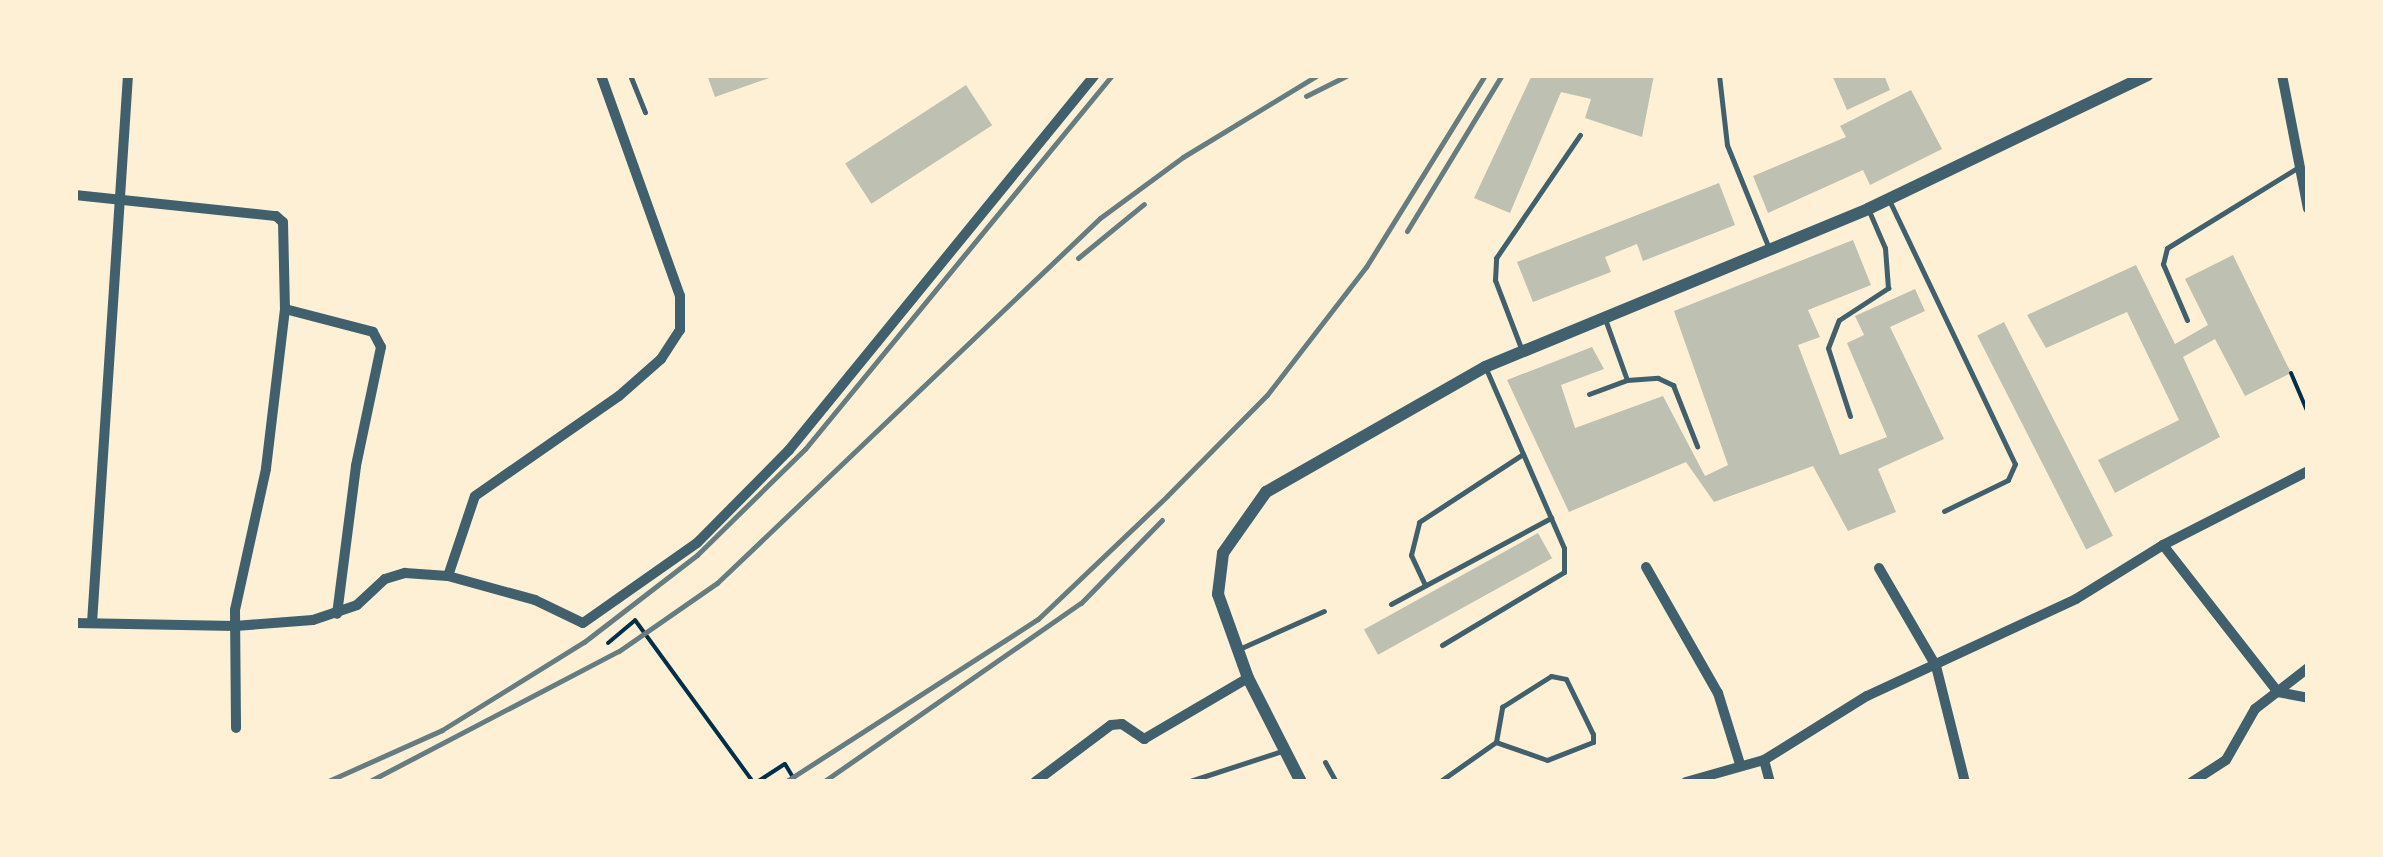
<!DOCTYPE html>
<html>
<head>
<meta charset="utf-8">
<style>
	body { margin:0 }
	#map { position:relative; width:2383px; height:857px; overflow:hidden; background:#fdf0d5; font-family:Literata,serif }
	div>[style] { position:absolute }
	.building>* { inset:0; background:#bec0b2; transform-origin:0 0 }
	.path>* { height:4px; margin:-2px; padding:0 2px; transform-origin:2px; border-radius:2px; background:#003049 }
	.service>* { height:5px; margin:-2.5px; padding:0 2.5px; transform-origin:2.5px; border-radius:2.5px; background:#3f606c }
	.minor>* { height:10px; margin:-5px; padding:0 5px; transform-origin:5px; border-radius:5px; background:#3f606c }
	.tertiary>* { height:12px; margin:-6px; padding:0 6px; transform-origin:6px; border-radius:6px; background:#3f606c }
	.rail>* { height:5px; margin:-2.5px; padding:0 2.5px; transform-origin:2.5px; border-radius:2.5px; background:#657d81 }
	span { translate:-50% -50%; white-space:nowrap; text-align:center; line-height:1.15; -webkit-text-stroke:10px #fdf0d5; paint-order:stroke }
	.frame { position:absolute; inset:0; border:78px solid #fdf0d5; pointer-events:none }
</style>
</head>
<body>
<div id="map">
	<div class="building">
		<div style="clip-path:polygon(707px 75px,775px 75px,775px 76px,715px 97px)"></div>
		<div style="clip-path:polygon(1532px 75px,1654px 75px,1642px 137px,1585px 118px,1591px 99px,1561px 92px,1510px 213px,1474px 198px)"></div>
		<div style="clip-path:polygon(1832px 75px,1884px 75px,1890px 90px,1847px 110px)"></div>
		<div style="left:966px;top:85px;width:48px;height:144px;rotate:57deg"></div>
		<div style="clip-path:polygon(1911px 90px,1942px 149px,1870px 185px,1863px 170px,1768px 213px,1753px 176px,1846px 137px,1840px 126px)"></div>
		<div style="clip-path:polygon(1719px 183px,1735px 225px,1643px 261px,1637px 244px,1605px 257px,1611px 272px,1533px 302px,1517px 262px)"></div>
		<div style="clip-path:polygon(1853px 240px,1871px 285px,1808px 310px,1820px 337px,1798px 345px,1840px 455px,1887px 437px,1847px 343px,1864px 335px,1855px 316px,1915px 289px,1925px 311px,1890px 327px,1944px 439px,1878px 469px,1896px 512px,1848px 531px,1813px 466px,1714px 502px,1686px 462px,1569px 512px,1507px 380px,1592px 347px,1604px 369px,1561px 385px,1575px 428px,1663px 396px,1705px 476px,1728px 465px,1674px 311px)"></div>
		<div style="clip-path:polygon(2233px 255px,2291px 373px,2245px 396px,2215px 339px,2183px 357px,2220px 437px,2115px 493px,2098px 460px,2179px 420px,2127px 312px,2046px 348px,2027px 315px,2136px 265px,2175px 344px,2208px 325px,2185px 279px)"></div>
		<div style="left:2004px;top:322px;width:240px;height:30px;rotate:63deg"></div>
		<div style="left:1538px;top:533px;width:29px;height:199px;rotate:61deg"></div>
	</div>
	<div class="path">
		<div style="left:2291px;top:373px;width:43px;rotate:67deg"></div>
		<div style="left:608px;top:643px;width:35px;rotate:-40deg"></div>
		<div style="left:635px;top:620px;width:200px;rotate:53.9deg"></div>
		<div style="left:757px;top:782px;width:33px;rotate:-33deg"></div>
		<div style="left:785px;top:764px;width:21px;rotate:59deg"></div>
	</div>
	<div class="service">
		<div style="left:630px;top:75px;width:40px;rotate:68deg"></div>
		<div style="left:1719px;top:75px;width:70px;rotate:83.5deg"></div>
		<div style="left:1727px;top:145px;width:109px;rotate:67.9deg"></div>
		<div style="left:1890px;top:202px;width:290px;rotate:64.5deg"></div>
		<div style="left:2015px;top:464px;width:17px;rotate:114deg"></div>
		<div style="left:2008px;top:480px;width:71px;rotate:154.2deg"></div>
		<div style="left:2187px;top:320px;width:61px;rotate:-113.2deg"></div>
		<div style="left:2163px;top:264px;width:16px;rotate:-76deg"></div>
		<div style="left:2167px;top:248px;width:153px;rotate:-31.6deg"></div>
		<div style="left:1521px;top:348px;width:73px;rotate:-110.9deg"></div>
		<div style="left:1495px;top:280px;width:22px;rotate:-87deg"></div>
		<div style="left:1496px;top:258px;width:149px;rotate:-55.7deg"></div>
		<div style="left:1627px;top:380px;width:31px;rotate:-4deg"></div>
		<div style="left:1658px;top:378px;width:17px;rotate:25deg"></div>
		<div style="left:1673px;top:385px;width:66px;rotate:68.5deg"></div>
		<div style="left:1589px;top:394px;width:40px;rotate:-20.2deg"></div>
		<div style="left:1627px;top:380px;width:65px;rotate:-109.8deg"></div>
		<div style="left:1850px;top:416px;width:71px;rotate:-107.9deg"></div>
		<div style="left:1828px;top:348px;width:30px;rotate:-69deg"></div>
		<div style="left:1839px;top:320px;width:59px;rotate:-33.1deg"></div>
		<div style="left:1888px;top:288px;width:40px;rotate:-94.3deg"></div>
		<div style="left:1885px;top:248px;width:40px;rotate:-113.4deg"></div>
		<div style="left:1425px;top:585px;width:33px;rotate:-115deg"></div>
		<div style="left:1411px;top:555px;width:34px;rotate:-76deg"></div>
		<div style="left:1419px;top:522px;width:124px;rotate:-33.2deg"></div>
		<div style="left:1391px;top:604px;width:182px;rotate:-28.3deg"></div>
		<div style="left:1442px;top:645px;width:142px;rotate:-30.9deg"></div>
		<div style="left:1564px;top:572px;width:24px;rotate:-90deg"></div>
		<div style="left:1564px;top:548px;width:195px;rotate:-113.5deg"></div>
		<div style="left:1239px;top:649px;width:93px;rotate:-24.1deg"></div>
		<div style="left:1325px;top:762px;width:23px;rotate:61deg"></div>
		<div style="left:1187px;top:782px;width:100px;rotate:-18.1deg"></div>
		<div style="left:1439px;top:782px;width:70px;rotate:-35.1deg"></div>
		<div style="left:1496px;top:742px;width:36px;rotate:-80deg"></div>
		<div style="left:1502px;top:707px;width:58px;rotate:-32.3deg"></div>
		<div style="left:1551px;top:676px;width:15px;rotate:11deg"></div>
		<div style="left:1566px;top:679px;width:61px;rotate:63.9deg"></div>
		<div style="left:1593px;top:734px;width:8px;rotate:90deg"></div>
		<div style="left:1593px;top:742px;width:49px;rotate:158.6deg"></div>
		<div style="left:1547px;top:760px;width:54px;rotate:-160.6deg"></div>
	</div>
	<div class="minor">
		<div style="left:2282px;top:75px;width:136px;rotate:79deg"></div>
		<div style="left:75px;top:195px;width:202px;rotate:6deg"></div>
		<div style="left:276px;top:216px;width:9px;rotate:41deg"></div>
		<div style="left:283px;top:222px;width:87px;rotate:88.7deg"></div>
		<div style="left:285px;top:309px;width:161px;rotate:96.8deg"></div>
		<div style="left:266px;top:469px;width:144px;rotate:102.4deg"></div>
		<div style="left:235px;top:610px;width:118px;rotate:89.5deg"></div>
		<div style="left:285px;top:309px;width:91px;rotate:14.6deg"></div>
		<div style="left:373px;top:332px;width:17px;rotate:62deg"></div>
		<div style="left:381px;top:347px;width:122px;rotate:101.9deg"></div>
		<div style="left:356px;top:466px;width:149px;rotate:97.3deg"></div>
		<div style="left:2163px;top:545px;width:187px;rotate:52deg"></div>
		<div style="left:2278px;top:692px;width:31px;rotate:11deg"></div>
		<div style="left:1646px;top:567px;width:145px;rotate:60.3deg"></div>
		<div style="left:1718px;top:693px;width:74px;rotate:72.8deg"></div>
		<div style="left:1879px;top:568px;width:113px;rotate:59.8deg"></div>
		<div style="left:1936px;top:666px;width:120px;rotate:76deg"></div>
		<div style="left:448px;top:576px;width:84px;rotate:-71.4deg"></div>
		<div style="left:475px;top:496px;width:175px;rotate:-34.8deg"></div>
		<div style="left:619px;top:396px;width:56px;rotate:-41.4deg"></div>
		<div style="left:661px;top:359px;width:35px;rotate:-57deg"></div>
		<div style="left:680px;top:330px;width:34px;rotate:-90deg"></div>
		<div style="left:680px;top:296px;width:235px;rotate:-109.7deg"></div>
		<div style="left:75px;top:623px;width:160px;rotate:1.1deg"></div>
		<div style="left:235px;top:626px;width:78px;rotate:-4.4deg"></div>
		<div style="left:313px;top:620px;width:46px;rotate:-18.8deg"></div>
		<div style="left:357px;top:605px;width:38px;rotate:-43deg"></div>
		<div style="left:385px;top:579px;width:21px;rotate:-17deg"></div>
		<div style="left:405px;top:573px;width:43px;rotate:4deg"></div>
		<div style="left:448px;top:576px;width:90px;rotate:15.4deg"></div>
		<div style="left:535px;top:600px;width:53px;rotate:25.6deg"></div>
		<div style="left:583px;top:623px;width:139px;rotate:-35.1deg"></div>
		<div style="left:697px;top:543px;width:131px;rotate:-45.3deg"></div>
		<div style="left:789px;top:450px;width:484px;rotate:-50.8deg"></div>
		<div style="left:92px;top:623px;width:549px;rotate:-86.24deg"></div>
		<div style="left:1764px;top:760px;width:23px;rotate:75deg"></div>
		<div style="left:1035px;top:782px;width:95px;rotate:-36.9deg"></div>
		<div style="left:1111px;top:725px;width:11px;rotate:-5deg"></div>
		<div style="left:1122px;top:724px;width:27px;rotate:34deg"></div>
		<div style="left:1144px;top:739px;width:121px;rotate:-30.4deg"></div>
		<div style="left:1686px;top:782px;width:81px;rotate:-15.8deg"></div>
		<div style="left:1764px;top:760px;width:121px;rotate:-31.9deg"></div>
		<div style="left:1867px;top:696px;width:230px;rotate:-24.9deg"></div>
		<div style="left:2076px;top:599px;width:102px;rotate:-31.8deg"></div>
		<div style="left:2163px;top:545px;width:163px;rotate:-27deg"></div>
		<div style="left:2192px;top:782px;width:40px;rotate:-32.9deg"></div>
		<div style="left:2226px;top:760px;width:59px;rotate:-60.4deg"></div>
		<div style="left:2255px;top:709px;width:67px;rotate:-37.7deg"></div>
	</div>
	<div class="tertiary">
		<div style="left:1301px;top:782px;width:117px;rotate:-117deg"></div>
		<div style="left:1248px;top:678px;width:89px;rotate:-109.7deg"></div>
		<div style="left:1218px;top:594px;width:41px;rotate:-83deg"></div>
		<div style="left:1223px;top:553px;width:75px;rotate:-54.8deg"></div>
		<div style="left:1266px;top:492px;width:252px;rotate:-29.7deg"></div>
		<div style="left:1485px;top:367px;width:414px;rotate:-22.4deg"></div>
		<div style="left:1868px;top:209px;width:310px;rotate:-25.6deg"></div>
	</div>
	<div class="rail">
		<div style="left:1306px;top:96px;width:47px;rotate:-26.6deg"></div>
		<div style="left:1407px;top:231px;width:183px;rotate:-58.7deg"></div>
		<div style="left:1078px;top:258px;width:85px;rotate:-39.3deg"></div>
		<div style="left:326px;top:782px;width:127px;rotate:-24.1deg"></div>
		<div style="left:442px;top:730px;width:167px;rotate:-31.8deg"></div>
		<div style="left:584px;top:642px;width:143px;rotate:-37.6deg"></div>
		<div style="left:697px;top:555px;width:151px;rotate:-44.5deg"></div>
		<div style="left:805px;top:449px;width:484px;rotate:-50.6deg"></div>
		<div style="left:368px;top:782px;width:283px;rotate:-27.6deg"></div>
		<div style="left:619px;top:651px;width:119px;rotate:-34.8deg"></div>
		<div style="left:717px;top:583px;width:529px;rotate:-43.62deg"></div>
		<div style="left:1100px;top:218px;width:103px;rotate:-36.3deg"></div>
		<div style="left:1183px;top:157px;width:158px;rotate:-31.3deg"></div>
		<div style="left:785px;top:782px;width:301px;rotate:-32.8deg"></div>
		<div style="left:1038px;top:619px;width:178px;rotate:-43.6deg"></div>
		<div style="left:1167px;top:496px;width:142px;rotate:-45.3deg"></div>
		<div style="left:1267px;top:395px;width:162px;rotate:-52.3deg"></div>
		<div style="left:1366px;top:267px;width:226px;rotate:-58.2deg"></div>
		<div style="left:823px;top:782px;width:314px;rotate:-34.8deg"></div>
		<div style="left:1081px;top:603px;width:116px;rotate:-45.7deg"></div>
	</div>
	<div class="frame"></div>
</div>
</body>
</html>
